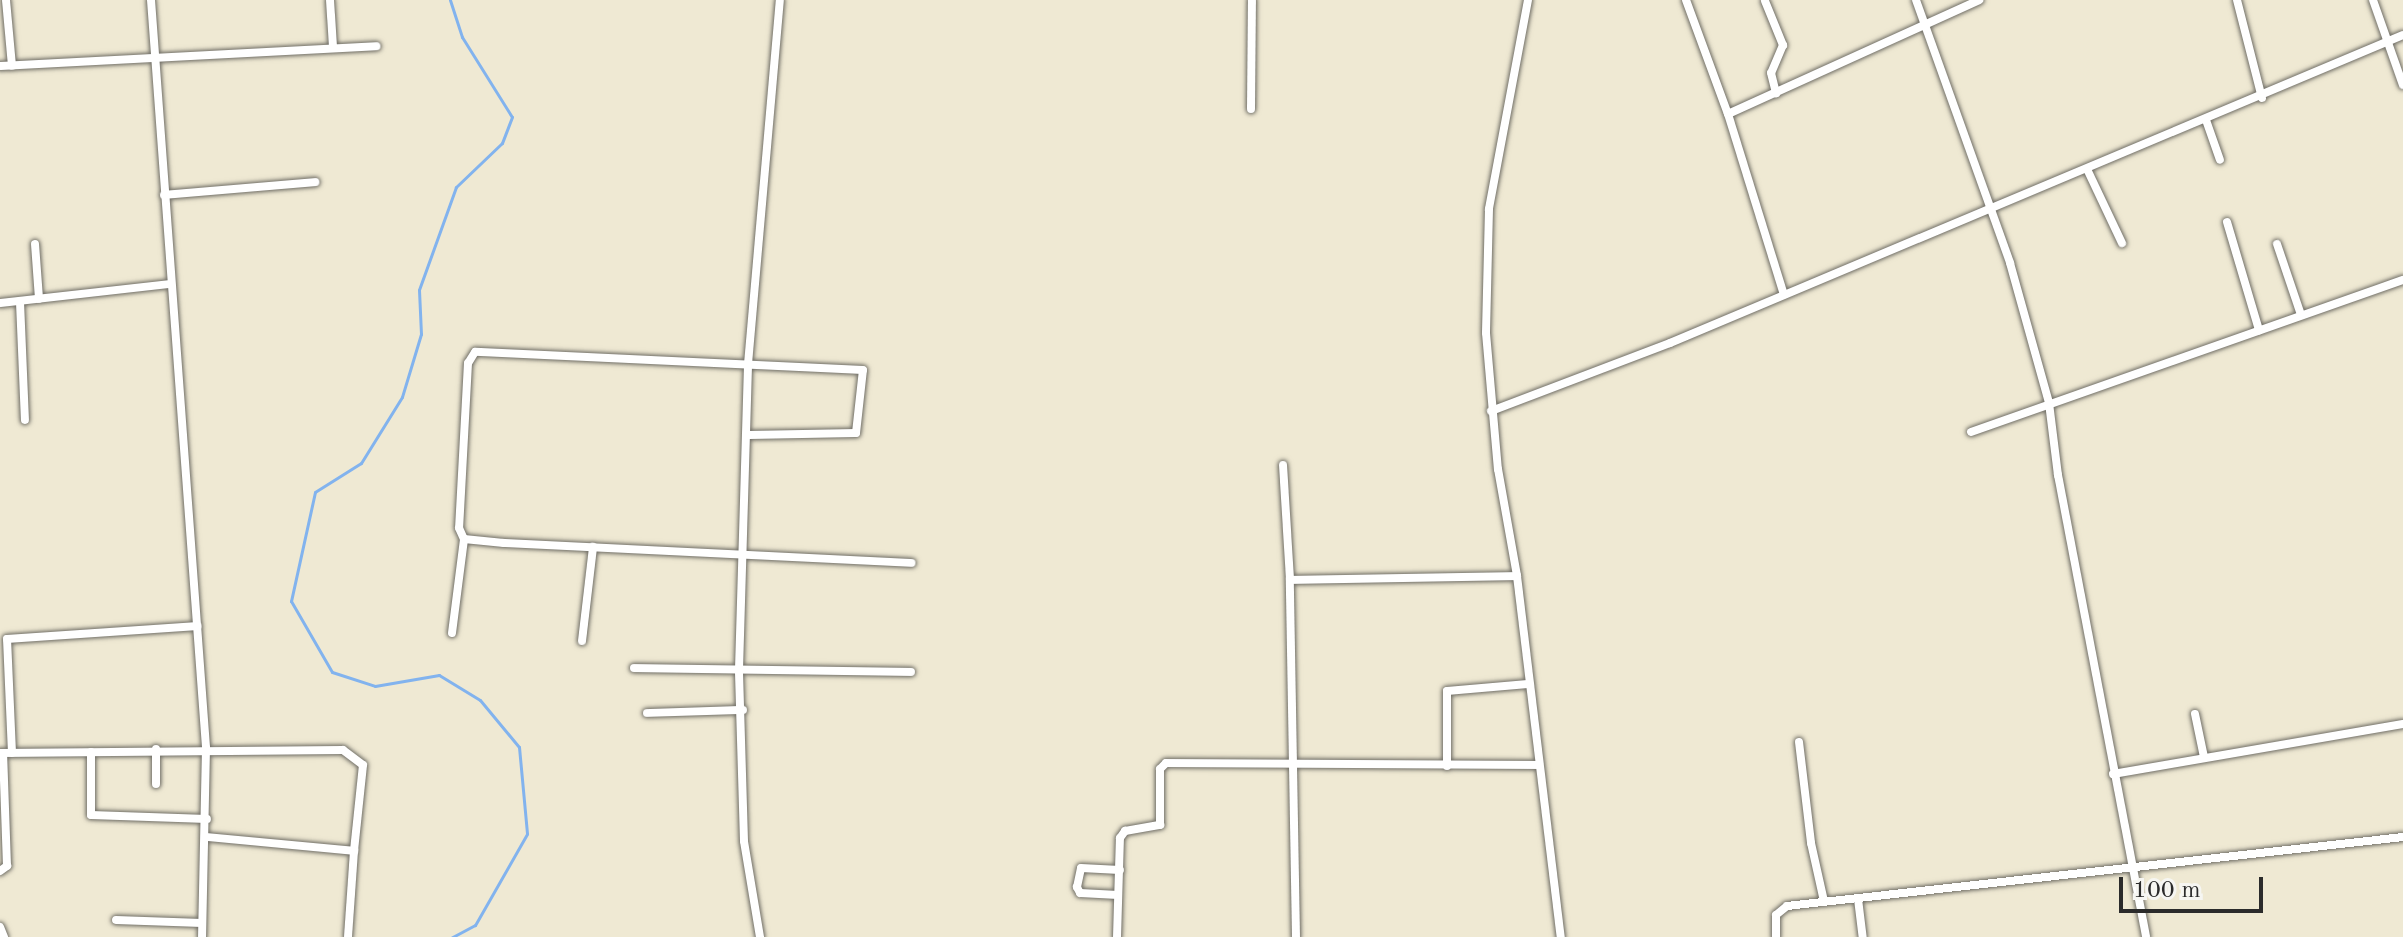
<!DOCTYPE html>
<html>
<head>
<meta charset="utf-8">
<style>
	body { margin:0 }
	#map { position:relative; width:2403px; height:937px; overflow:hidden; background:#efe9d3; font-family:"Old Standard TT",serif }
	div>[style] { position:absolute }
	.stream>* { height:3px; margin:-1.5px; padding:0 1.5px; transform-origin:1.5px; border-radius:1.5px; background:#82b3ee }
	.roads { filter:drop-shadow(0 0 2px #706e66) drop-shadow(0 0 2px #706e66) }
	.street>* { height:8px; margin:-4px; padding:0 4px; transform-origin:4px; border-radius:4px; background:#fff }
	span { translate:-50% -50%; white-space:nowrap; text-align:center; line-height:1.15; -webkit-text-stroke:8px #f6f6f2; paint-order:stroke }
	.scale { position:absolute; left:2119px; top:877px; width:144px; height:36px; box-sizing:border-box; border:4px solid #2b2b2b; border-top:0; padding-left:10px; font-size:24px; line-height:28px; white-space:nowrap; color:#2b2b2b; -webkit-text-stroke:6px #f6f6f2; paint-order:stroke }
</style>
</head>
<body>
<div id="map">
	<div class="stream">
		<div style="left:450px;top:0;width:39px;rotate:72deg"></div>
		<div style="left:462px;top:37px;width:94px;rotate:58deg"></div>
		<div style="left:512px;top:117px;width:28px;rotate:111deg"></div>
		<div style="left:502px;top:143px;width:64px;rotate:136.3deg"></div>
		<div style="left:456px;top:187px;width:109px;rotate:109.8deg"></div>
		<div style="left:419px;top:290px;width:44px;rotate:87.4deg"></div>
		<div style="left:421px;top:334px;width:66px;rotate:106.8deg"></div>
		<div style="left:402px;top:397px;width:78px;rotate:121.8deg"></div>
		<div style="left:361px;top:463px;width:54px;rotate:147.8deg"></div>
		<div style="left:315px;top:492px;width:112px;rotate:102.4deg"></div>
		<div style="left:291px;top:601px;width:82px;rotate:60deg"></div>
		<div style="left:332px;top:672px;width:45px;rotate:18deg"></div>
		<div style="left:375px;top:686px;width:65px;rotate:-9.8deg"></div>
		<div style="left:439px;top:675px;width:48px;rotate:31.4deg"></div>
		<div style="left:480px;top:700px;width:61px;rotate:50.3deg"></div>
		<div style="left:519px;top:747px;width:87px;rotate:84.7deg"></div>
		<div style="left:527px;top:834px;width:105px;rotate:119.7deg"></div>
		<div style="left:475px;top:925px;width:26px;rotate:152deg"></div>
	</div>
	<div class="roads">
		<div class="street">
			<div style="left:6px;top:0;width:66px;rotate:84.8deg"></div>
			<div style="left:151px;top:0;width:750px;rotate:85.79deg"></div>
			<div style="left:206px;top:748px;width:189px;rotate:91.2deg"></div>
			<div style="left:330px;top:0;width:46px;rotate:86.3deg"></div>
			<div style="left:1528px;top:0;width:213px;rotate:100.6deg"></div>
			<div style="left:1489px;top:209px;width:124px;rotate:91.4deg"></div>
			<div style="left:1486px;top:333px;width:137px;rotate:85deg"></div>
			<div style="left:1498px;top:469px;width:109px;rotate:79.9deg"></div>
			<div style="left:1517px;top:576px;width:364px;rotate:83.1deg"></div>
			<div style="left:1686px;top:0;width:121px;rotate:69.8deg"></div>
			<div style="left:1728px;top:114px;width:276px;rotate:-24.4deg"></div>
			<div style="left:1916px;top:0;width:279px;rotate:70.3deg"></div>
			<div style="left:2010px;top:263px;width:145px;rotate:74.4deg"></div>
			<div style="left:2049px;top:403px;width:73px;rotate:82.9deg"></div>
			<div style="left:2058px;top:475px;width:470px;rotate:79.2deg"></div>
			<div style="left:2237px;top:0;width:101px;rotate:75.7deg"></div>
			<div style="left:2373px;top:0;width:90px;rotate:70.6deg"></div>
			<div style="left:1765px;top:1px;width:48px;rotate:67.8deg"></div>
			<div style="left:1783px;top:45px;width:30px;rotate:113deg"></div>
			<div style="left:1771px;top:73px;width:21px;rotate:76deg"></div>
			<div style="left:0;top:66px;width:377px;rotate:-3deg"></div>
			<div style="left:1251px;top:109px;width:109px;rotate:-89.5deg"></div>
			<div style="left:1728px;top:114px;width:189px;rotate:72.8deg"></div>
			<div style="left:2206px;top:120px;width:42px;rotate:70.7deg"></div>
			<div style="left:2087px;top:169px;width:82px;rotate:64.7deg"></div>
			<div style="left:164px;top:195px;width:152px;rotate:-4.9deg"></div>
			<div style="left:2227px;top:222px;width:113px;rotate:73.5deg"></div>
			<div style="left:35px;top:244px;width:55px;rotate:85.8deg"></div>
			<div style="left:2277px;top:244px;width:75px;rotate:71.3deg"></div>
			<div style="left:20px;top:302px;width:118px;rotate:87.6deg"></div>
			<div style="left:0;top:303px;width:170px;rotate:-6.4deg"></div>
			<div style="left:1491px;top:411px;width:191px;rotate:-20.8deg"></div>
			<div style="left:1670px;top:343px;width:795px;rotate:-22.79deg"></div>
			<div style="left:1971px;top:432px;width:458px;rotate:-19.4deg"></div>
			<div style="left:749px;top:435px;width:107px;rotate:-1.1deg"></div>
			<div style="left:856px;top:433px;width:63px;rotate:-83.7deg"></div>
			<div style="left:863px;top:370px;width:388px;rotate:-177.3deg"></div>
			<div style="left:475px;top:352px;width:13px;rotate:122deg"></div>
			<div style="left:468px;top:363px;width:165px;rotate:93.1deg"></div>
			<div style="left:459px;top:528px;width:12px;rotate:66deg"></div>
			<div style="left:464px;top:539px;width:40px;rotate:5.7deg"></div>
			<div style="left:504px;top:543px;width:408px;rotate:2.8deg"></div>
			<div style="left:1283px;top:465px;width:115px;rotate:86.5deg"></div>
			<div style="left:452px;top:633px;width:95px;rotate:-82.7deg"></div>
			<div style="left:582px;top:641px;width:95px;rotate:-83.3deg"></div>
			<div style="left:634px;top:668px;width:277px;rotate:0.8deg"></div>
			<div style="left:647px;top:713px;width:96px;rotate:-1.8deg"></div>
			<div style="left:2195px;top:714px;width:44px;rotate:78.2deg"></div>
			<div style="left:1799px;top:742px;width:102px;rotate:83.2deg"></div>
			<div style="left:1811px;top:843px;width:59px;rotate:77.4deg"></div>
			<div style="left:156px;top:749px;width:35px;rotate:90deg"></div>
			<div style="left:91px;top:752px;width:63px;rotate:90deg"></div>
			<div style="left:91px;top:815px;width:116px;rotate:2deg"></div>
			<div style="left:0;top:753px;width:343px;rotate:-0.5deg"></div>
			<div style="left:343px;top:750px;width:25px;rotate:37deg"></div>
			<div style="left:363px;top:765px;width:86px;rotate:96deg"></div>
			<div style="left:12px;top:753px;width:114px;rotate:-92.5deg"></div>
			<div style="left:7px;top:639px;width:191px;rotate:-3.9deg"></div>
			<div style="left:1447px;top:766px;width:75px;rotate:-90deg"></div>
			<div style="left:1447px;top:691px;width:81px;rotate:-4.9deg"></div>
			<div style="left:2113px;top:774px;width:294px;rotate:-9.8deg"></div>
			<div style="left:207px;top:837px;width:148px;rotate:5.4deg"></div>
			<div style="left:354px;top:851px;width:86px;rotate:94deg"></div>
			<div style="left:0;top:871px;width:9px;rotate:-36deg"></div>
			<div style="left:7px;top:866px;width:113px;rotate:-92deg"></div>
			<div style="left:1118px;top:895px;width:38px;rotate:-177deg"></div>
			<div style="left:1080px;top:893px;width:7px;rotate:-117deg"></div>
			<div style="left:1077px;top:887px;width:19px;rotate:-78deg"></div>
			<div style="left:1081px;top:868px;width:39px;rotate:3deg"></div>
			<div style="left:1858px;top:899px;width:38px;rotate:83deg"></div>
			<div style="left:116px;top:920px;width:86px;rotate:2deg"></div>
			<div style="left:0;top:927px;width:11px;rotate:68deg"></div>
			<div style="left:760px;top:937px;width:97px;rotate:-99.5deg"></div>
			<div style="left:744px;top:841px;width:172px;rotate:-91.7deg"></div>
			<div style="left:739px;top:669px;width:305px;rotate:-88.3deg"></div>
			<div style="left:748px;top:364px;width:365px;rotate:-85deg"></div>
			<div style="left:1117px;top:937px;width:99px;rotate:-88.3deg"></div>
			<div style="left:1120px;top:838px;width:9px;rotate:-54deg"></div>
			<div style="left:1125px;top:831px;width:36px;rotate:-10deg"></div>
			<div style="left:1160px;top:825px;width:56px;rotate:-90deg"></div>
			<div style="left:1160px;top:769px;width:8px;rotate:-45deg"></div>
			<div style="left:1166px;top:763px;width:373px;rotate:0.3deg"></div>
			<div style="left:1296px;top:937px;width:357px;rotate:-91deg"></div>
			<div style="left:1290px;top:580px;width:227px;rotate:-1deg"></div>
			<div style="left:1776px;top:937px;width:22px;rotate:-90deg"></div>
			<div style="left:1776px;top:915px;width:14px;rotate:-39deg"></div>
			<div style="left:1787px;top:906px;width:620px;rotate:-6.39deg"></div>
		</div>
	</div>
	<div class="scale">100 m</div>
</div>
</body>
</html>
